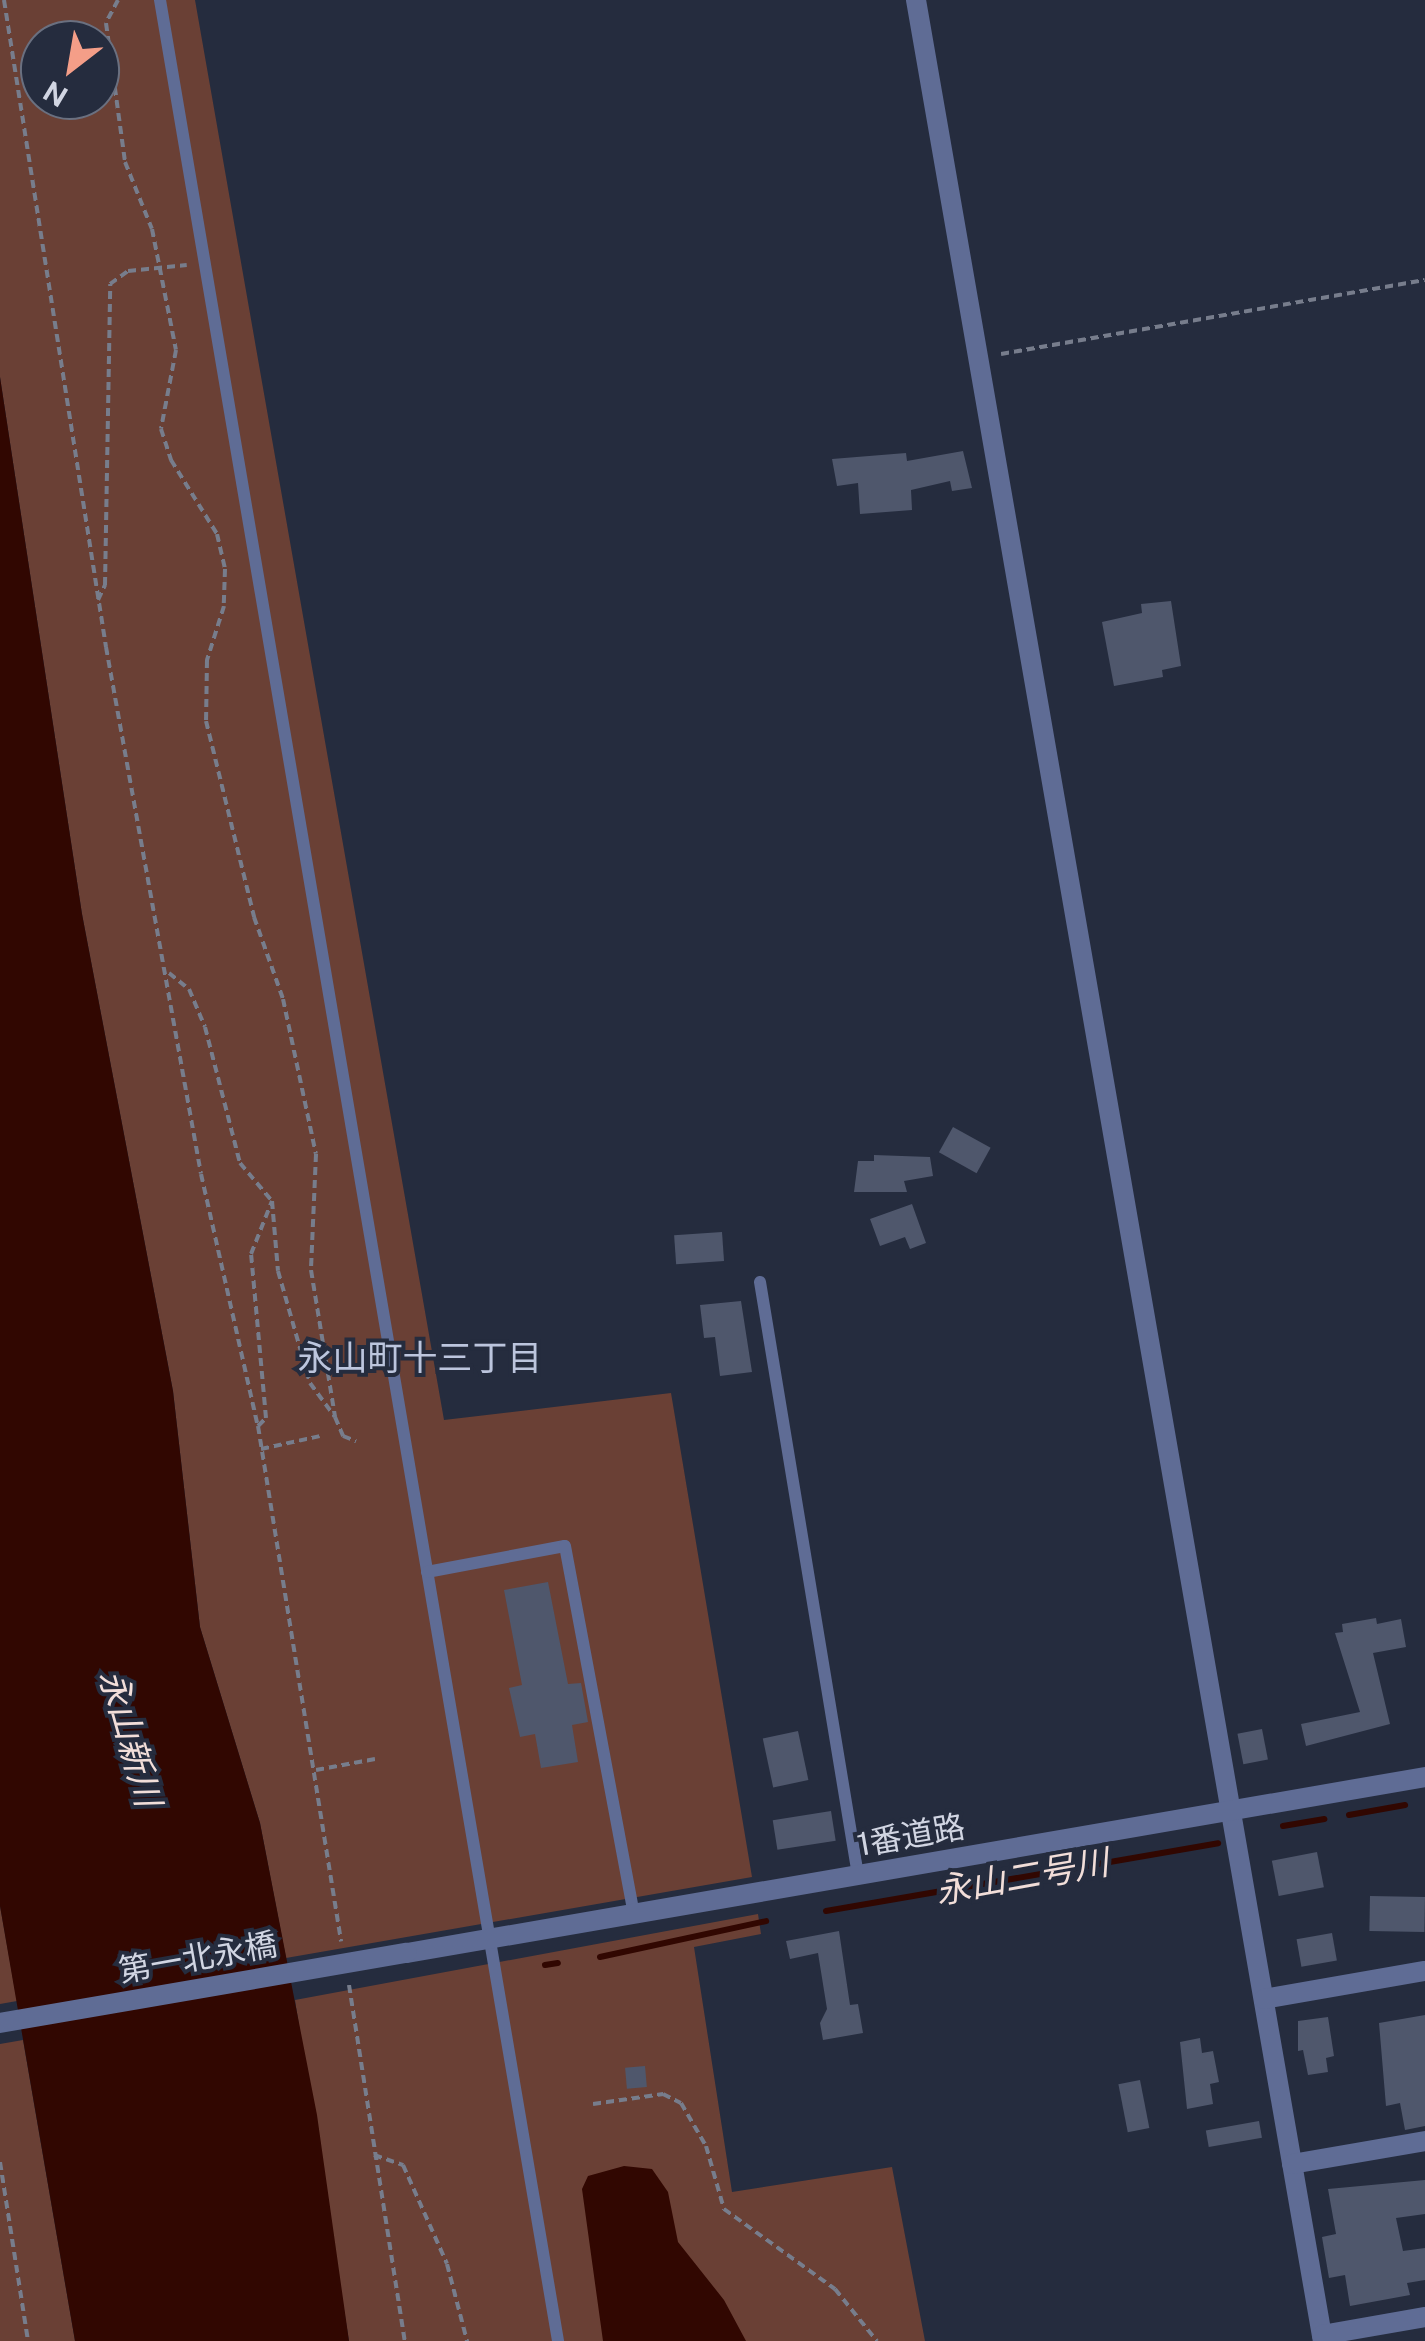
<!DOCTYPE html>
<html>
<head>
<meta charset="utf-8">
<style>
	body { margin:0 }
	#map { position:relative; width:1425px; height:2341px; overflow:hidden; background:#252c3e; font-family:"Public Sans","Noto Sans JP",sans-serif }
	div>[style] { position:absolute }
	.green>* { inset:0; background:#6a4035 }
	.water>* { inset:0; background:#310701 }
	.stream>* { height:6px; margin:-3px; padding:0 3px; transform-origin:3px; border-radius:3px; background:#310701 }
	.building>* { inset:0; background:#4f576c; transform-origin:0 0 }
	.path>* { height:4px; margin-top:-2px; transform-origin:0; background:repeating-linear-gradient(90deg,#777d8c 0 8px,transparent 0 13px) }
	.service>* { height:12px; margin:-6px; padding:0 6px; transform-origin:6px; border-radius:6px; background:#5f6c95 }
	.minor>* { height:20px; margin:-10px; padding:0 10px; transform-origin:10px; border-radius:10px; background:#5f6c95 }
	.tertiary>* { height:20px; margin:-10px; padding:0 10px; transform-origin:10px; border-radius:10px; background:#5f6c95 }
	.minor-bridge>* { height:20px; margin:-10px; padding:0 10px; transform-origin:10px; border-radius:10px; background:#5f6c95 }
	span { translate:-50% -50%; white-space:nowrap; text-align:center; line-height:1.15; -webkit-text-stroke:8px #252c3e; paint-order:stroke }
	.street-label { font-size:32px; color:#d1d5e2 }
	.neighbourhood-label { font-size:35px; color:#bcc5dd }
	.water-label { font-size:35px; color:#f2ded9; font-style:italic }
	.north { position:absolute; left:20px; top:20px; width:100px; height:100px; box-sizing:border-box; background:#252c3e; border:2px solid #6a7080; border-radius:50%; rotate:211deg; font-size:28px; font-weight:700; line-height:40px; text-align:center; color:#d1d5e2 }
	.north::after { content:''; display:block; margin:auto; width:35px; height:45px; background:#f49e88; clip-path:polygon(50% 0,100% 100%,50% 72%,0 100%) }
</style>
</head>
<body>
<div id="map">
	<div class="green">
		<div style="clip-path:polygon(evenodd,0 0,195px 0,444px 1420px,671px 1393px,752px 1877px,286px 1958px,260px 1823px,200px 1627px,173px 1391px,82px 914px,0 377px,0 0,40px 40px,100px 40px,100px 100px,40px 100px,40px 40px)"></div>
		<div style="clip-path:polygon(0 1906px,17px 2001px,0 2004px)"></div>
		<div style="clip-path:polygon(758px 1914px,761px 1934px,694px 1947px,732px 2192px,892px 2167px,925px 2341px,349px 2341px,295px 2000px)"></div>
		<div style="clip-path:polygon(23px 2040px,75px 2341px,0 2341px,0 2044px)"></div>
	</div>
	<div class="water">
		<div style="clip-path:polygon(0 377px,82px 914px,173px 1391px,200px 1627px,260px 1823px,317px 2115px,349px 2341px,75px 2341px,0 1906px)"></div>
		<div style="clip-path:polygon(624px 2166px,652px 2169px,668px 2192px,678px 2242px,724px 2300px,746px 2341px,603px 2341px,582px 2189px,588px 2176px)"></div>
	</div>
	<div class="stream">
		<div style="left:1349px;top:1815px;width:57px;rotate:-10.1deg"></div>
		<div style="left:1283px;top:1826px;width:42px;rotate:-9.7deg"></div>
		<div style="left:826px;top:1911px;width:398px;rotate:-9.8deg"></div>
		<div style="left:600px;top:1957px;width:170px;rotate:-12.2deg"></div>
		<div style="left:545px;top:1965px;width:13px;rotate:-9deg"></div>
	</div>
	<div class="building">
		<div style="clip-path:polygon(963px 451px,972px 488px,952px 491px,950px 481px,911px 490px,912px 510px,860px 514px,858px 483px,837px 486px,832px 459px,906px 453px,907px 461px)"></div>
		<div style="clip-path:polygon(1171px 601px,1181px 666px,1162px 670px,1163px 677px,1114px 686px,1102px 622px,1142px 613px,1141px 604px)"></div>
		<div style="left:953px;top:1127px;width:43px;height:29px;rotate:29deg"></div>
		<div style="clip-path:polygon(874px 1155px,930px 1157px,933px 1176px,904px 1181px,907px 1192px,854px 1192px,858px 1161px,874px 1161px)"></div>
		<div style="clip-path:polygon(912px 1204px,926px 1243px,910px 1249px,905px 1237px,880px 1246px,870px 1219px)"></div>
		<div style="left:722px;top:1232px;width:29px;height:48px;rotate:86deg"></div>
		<div style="clip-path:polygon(741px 1301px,752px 1372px,720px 1376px,715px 1337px,704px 1338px,700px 1305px)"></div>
		<div style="clip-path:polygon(548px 1582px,568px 1684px,581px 1683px,588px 1722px,572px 1725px,578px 1762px,541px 1768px,535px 1734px,520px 1737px,509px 1688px,522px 1685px,504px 1590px)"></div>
		<div style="clip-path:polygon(1376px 1618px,1377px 1624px,1401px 1619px,1406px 1647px,1373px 1653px,1390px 1724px,1306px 1746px,1301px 1724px,1360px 1712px,1335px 1633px,1343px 1632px,1342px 1624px)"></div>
		<div style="left:1262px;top:1729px;width:31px;height:25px;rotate:79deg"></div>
		<div style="left:798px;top:1731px;width:50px;height:36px;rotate:78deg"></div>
		<div style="left:831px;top:1811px;width:30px;height:59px;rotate:81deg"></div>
		<div style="left:1317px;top:1852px;width:36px;height:46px;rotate:79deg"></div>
		<div style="left:1370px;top:1896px;width:55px;height:35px;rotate:1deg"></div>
		<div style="clip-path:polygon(839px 1931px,850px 2005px,858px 2004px,863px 2033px,823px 2040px,820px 2023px,827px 2009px,818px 1953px,790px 1959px,786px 1941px)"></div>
		<div style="left:1332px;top:1933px;width:28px;height:36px;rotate:80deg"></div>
		<div style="clip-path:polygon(1425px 2015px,1425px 2126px,1405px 2130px,1400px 2103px,1386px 2106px,1379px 2023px)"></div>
		<div style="clip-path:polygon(1328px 2017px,1334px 2056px,1326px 2058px,1328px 2072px,1308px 2075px,1303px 2050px,1298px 2051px,1298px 2021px)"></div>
		<div style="clip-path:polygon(1200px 2038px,1202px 2053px,1213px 2051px,1219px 2082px,1210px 2084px,1213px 2104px,1187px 2109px,1180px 2042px)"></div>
		<div style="left:645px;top:2066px;width:21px;height:20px;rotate:85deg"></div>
		<div style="left:1140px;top:2080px;width:49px;height:22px;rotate:79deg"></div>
		<div style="left:1259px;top:2121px;width:17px;height:54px;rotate:80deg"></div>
		<div style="clip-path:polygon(1425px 2180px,1425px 2214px,1396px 2218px,1403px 2251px,1425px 2248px,1425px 2280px,1407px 2283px,1410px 2295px,1350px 2306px,1345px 2275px,1329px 2278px,1322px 2237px,1336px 2234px,1328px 2189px)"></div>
	</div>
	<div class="path">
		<div style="left:4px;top:0;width:655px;rotate:81.04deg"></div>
		<div style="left:106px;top:647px;width:535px;rotate:79.78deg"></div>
		<div style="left:201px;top:1174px;width:258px;rotate:77.3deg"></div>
		<div style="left:258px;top:1426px;width:522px;rotate:80.84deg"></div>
		<div style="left:118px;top:0;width:26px;rotate:118deg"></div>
		<div style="left:106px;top:23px;width:140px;rotate:82.2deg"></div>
		<div style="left:125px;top:162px;width:72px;rotate:68.1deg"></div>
		<div style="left:152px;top:229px;width:123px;rotate:78.8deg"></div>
		<div style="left:176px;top:350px;width:80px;rotate:100.8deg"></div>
		<div style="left:161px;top:429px;width:33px;rotate:72deg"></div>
		<div style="left:171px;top:460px;width:87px;rotate:58.1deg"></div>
		<div style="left:217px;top:534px;width:36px;rotate:77deg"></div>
		<div style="left:225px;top:569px;width:37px;rotate:92deg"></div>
		<div style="left:224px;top:606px;width:57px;rotate:107.5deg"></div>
		<div style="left:207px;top:660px;width:61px;rotate:90.9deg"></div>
		<div style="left:206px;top:721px;width:202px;rotate:76.2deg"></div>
		<div style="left:254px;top:917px;width:87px;rotate:70.5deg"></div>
		<div style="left:283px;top:999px;width:158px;rotate:78deg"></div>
		<div style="left:316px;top:1154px;width:116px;rotate:92.5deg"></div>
		<div style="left:311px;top:1270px;width:149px;rotate:80.7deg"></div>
		<div style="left:335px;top:1417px;width:21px;rotate:67deg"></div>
		<div style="left:343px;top:1436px;width:14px;rotate:21deg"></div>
		<div style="left:1001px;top:354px;width:430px;rotate:-9.9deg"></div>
		<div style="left:98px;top:600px;width:17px;rotate:-65deg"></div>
		<div style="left:105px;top:585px;width:301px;rotate:-89deg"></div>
		<div style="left:110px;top:284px;width:22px;rotate:-36deg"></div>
		<div style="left:128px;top:271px;width:59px;rotate:-5.8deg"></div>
		<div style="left:169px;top:973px;width:26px;rotate:39deg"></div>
		<div style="left:189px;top:989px;width:41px;rotate:67.2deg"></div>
		<div style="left:205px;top:1027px;width:140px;rotate:75.6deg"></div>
		<div style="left:240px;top:1163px;width:50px;rotate:49.9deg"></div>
		<div style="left:272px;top:1201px;width:70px;rotate:85.1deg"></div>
		<div style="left:278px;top:1271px;width:116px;rotate:74.1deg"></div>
		<div style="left:310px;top:1383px;width:42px;rotate:53.7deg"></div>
		<div style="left:258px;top:1426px;width:11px;rotate:-45deg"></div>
		<div style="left:266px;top:1418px;width:165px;rotate:-95.2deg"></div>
		<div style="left:251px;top:1254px;width:57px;rotate:-68.4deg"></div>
		<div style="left:261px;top:1449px;width:60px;rotate:-12.4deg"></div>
		<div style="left:316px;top:1770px;width:60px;rotate:-10.6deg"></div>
		<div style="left:349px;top:1985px;width:360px;rotate:81.1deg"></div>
		<div style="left:593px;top:2104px;width:71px;rotate:-8.1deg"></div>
		<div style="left:663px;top:2094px;width:20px;rotate:27deg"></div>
		<div style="left:681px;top:2103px;width:50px;rotate:59.8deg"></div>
		<div style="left:706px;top:2146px;width:66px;rotate:74.1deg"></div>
		<div style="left:724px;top:2209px;width:137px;rotate:35.8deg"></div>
		<div style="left:835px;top:2289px;width:67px;rotate:51.1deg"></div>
		<div style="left:374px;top:2155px;width:31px;rotate:19deg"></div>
		<div style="left:403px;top:2165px;width:108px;rotate:66deg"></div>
		<div style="left:447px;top:2264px;width:80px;rotate:75.4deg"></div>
		<div style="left:0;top:2162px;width:181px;rotate:81.1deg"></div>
	</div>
	<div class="service">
		<div style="left:160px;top:0;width:2375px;rotate:80.35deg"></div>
		<div style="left:760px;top:1282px;width:601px;rotate:80.62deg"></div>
		<div style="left:427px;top:1572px;width:140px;rotate:-10.7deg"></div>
		<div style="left:565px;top:1546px;width:373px;rotate:79.4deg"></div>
	</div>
	<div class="minor">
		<div style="left:916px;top:0;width:2376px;rotate:80.14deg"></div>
		<div style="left:1264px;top:1999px;width:163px;rotate:-9.9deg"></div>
		<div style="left:1292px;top:2164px;width:135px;rotate:-9.8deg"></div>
		<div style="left:1322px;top:2335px;width:105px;rotate:-9.9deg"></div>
	</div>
	<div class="tertiary">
		<div style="left:407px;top:1953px;width:1033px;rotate:-9.81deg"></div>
	</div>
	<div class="minor-bridge">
		<div style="left:0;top:2023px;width:413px;rotate:-9.8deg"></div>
	</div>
	<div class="street-label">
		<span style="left:911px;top:1836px;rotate:-10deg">1番道路</span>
		<span style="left:198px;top:1958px;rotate:-10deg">第一北永橋</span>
	</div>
	<div class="neighbourhood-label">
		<span style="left:420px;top:1358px">永山町十三丁目</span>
	</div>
	<div class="water-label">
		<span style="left:130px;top:1738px;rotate:74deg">永山新川</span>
		<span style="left:1022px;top:1877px;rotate:-10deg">永山二号川</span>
	</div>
	<div class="north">N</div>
</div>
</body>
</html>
